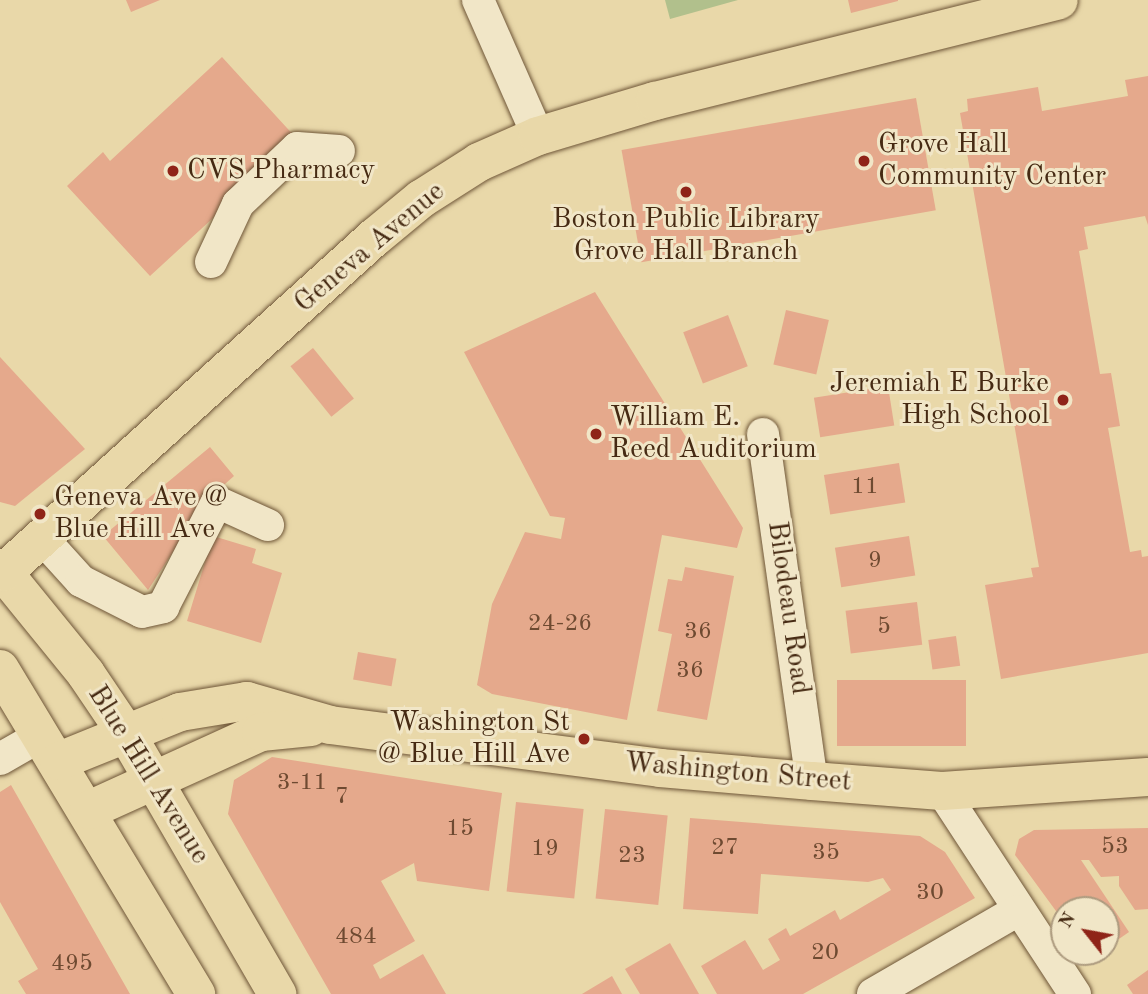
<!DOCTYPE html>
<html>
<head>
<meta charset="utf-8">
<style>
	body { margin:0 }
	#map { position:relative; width:1148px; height:994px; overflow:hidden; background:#e9d8a9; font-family:"Old Standard TT",serif }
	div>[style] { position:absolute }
	.green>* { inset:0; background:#b1c08c }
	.building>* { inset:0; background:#e5a98c; transform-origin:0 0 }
	.roads { filter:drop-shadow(0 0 2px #6f5638) drop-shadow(0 0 2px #6f5638) }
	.minor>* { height:32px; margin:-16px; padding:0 16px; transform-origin:16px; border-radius:16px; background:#f1e6c7 }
	.major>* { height:38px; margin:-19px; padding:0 19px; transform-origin:19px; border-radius:19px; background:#e9d8a9 }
	.dots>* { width:19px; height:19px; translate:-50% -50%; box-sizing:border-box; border:4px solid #f1e6c7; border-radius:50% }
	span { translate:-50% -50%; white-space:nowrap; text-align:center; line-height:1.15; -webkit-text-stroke:6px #f1e6c7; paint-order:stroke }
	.number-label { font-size:24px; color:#6e4a31 }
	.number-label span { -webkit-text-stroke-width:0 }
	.poi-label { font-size:28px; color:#462a13 }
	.left { translate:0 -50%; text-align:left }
	.right { translate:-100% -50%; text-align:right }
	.street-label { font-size:28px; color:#462a13 }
	.north { position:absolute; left:1050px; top:896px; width:70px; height:70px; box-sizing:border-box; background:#f1e6c7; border:2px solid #ad9b7f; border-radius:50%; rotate:301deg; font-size:19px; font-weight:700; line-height:28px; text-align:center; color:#462a13 }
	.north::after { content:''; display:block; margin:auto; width:24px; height:32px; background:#8f2418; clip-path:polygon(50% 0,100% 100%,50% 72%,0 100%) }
</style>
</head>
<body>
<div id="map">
	<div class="green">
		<div style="clip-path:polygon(665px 0,738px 0,670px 19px)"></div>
	</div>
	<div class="building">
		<div style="clip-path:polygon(126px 0,160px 0,131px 12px)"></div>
		<div style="clip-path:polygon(848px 0,898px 0,898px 1px,851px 13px)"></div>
		<div style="clip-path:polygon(222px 57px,298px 140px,150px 276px,67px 186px,103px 152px,110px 161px)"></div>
		<div style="clip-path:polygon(1148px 76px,1148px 225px,1145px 216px,1084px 227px,1088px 249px,1079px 251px,1100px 374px,1111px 373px,1120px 426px,1108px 428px,1130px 552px,1141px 550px,1142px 557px,1148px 556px,1148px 653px,1001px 679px,985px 585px,1033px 577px,1031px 568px,1039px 567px,960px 113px,968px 111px,967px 99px,1038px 87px,1042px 111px,1128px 96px,1125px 80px)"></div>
		<div style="left:916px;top:98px;width:114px;height:299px;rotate:80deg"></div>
		<div style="clip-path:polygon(595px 292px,743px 528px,737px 548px,662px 535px,627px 720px,492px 694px,477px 685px,492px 604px,525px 532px,561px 539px,565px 518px,550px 516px,464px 352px)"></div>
		<div style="left:786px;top:310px;width:44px;height:56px;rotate:13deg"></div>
		<div style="left:728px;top:315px;width:55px;height:48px;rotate:69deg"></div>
		<div style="left:313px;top:348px;width:65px;height:29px;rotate:51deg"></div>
		<div style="clip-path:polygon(0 357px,85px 449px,15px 506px,0 502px)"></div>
		<div style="left:888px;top:386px;width:40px;height:75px;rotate:81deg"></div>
		<div style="clip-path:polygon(210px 447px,234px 476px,207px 500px,148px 590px,103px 536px)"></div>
		<div style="left:899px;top:463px;width:40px;height:76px;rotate:81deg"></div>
		<div style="clip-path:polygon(213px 536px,256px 549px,252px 563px,282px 573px,261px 643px,187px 621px)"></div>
		<div style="left:909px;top:536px;width:40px;height:75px;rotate:81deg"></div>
		<div style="clip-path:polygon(685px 567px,734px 576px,707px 720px,657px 711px,672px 634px,658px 631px,668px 579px,682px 581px)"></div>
		<div style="left:917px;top:602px;width:43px;height:72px;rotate:83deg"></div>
		<div style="left:956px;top:636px;width:30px;height:28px;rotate:82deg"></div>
		<div style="left:358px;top:652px;width:39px;height:28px;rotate:10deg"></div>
		<div style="left:837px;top:680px;width:129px;height:66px"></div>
		<div style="clip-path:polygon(272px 757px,502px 793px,489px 891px,417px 881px,414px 863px,381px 881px,415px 941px,373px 965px,380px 979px,423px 954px,446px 994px,331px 994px,228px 814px,234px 780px)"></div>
		<div style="clip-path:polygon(11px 785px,97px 936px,130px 994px,26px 994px,18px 981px,38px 969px,0 902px,0 792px)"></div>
		<div style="left:516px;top:802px;width:68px;height:90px;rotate:6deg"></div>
		<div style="left:605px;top:809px;width:63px;height:90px;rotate:6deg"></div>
		<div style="clip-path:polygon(690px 818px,920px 836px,945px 852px,975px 898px,803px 994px,717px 994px,701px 966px,745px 940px,763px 970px,780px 960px,768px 939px,786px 928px,790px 936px,835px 910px,840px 920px,891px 890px,883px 878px,868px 882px,761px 874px,758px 914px,683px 909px)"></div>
		<div style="clip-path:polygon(1148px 828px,1148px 909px,1135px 910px,1119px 886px,1119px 876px,1101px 877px,1089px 860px,1081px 860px,1129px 932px,1106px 948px,1106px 910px,1064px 910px,1064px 922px,1015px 855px,1019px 839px,1034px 830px)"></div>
		<div style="clip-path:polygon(670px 943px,699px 994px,640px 994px,625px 969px)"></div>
		<div style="clip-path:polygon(1080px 952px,1099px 952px,1086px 961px)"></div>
		<div style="clip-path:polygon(1148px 970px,1148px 994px,1133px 994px,1127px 985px)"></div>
		<div style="clip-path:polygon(612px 976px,622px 994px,582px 994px)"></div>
	</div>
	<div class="roads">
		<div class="minor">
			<div style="left:478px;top:0;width:149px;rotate:66.2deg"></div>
			<div style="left:211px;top:262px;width:64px;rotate:-65deg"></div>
			<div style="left:238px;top:204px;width:81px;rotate:-43.5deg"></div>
			<div style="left:297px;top:148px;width:42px;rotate:4.1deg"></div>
			<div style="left:763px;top:434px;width:350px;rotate:82deg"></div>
			<div style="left:42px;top:538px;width:58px;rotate:47.8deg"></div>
			<div style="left:81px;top:581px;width:68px;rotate:26.9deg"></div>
			<div style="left:142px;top:612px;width:22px;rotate:-13deg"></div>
			<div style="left:163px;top:607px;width:118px;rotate:-62.8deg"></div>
			<div style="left:217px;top:502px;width:56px;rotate:24.3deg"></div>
			<div style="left:0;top:759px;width:48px;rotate:-29.7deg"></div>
			<div style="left:942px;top:791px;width:243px;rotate:56.8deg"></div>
			<div style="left:873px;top:994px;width:166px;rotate:-30deg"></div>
		</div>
		<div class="major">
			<div style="left:0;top:568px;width:136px;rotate:50.9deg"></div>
			<div style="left:86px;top:674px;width:71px;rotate:55.9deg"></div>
			<div style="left:126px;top:733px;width:302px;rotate:59.9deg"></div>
			<div style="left:4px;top:572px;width:500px;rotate:-42.1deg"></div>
			<div style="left:375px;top:237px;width:60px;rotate:-39.6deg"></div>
			<div style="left:421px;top:199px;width:69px;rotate:-32.5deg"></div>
			<div style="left:479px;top:162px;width:64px;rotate:-23.8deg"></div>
			<div style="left:538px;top:136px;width:122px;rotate:-16.7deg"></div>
			<div style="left:655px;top:101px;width:416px;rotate:-14deg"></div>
			<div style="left:0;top:669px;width:380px;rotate:58.9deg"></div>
			<div style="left:59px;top:761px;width:131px;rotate:-22deg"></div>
			<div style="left:180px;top:712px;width:68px;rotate:-9.3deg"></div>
			<div style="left:247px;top:701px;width:86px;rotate:16.1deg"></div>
			<div style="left:330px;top:725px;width:333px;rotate:7.4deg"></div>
			<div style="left:660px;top:768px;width:153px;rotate:4.9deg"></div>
			<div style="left:812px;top:781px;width:130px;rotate:4.4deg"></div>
			<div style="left:942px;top:791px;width:206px;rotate:-3.9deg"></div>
			<div style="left:89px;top:810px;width:189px;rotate:-24.4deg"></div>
			<div style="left:261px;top:732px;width:50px;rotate:-5.7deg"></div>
		</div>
	</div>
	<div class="dots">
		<div style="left:864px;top:161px;background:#8f2418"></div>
		<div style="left:173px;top:171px;background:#8f2418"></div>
		<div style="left:686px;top:192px;background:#8f2418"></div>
		<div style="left:1063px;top:400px;background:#8f2418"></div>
		<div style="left:596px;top:434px;background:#8f2418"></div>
		<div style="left:40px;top:514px;background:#8f2418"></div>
		<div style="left:584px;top:739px;background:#8f2418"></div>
	</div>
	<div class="number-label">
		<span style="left:865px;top:488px">11</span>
		<span style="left:875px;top:562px">9</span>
		<span style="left:560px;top:625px">24-26</span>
		<span style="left:884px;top:628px">5</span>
		<span style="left:698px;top:633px">36</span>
		<span style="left:690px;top:672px">36</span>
		<span style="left:302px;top:784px">3-11</span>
		<span style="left:342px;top:798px">7</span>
		<span style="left:460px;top:830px">15</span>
		<span style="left:1115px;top:848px">53</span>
		<span style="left:725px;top:849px">27</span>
		<span style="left:545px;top:850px">19</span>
		<span style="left:826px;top:854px">35</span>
		<span style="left:632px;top:857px">23</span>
		<span style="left:930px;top:894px">30</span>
		<span style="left:356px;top:938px">484</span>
		<span style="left:825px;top:954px">20</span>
		<span style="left:72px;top:965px">495</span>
	</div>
	<div class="poi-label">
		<span class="left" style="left:878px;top:161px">Grove Hall<br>Community Center</span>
		<span class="left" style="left:187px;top:171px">CVS Pharmacy</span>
		<span style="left:686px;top:236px">Boston Public Library<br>Grove Hall Branch</span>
		<span class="right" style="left:1049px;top:400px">Jeremiah E Burke<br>High School</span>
		<span class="left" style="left:610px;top:434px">William E.<br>Reed Auditorium</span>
		<span class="left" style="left:54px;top:514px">Geneva Ave @<br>Blue Hill Ave</span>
		<span class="right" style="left:570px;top:739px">Washington St<br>@ Blue Hill Ave</span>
	</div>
	<div class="street-label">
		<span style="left:370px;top:248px;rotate:-40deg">Geneva Avenue</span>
		<span style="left:788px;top:608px;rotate:82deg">Bilodeau Road</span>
		<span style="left:738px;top:773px;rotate:5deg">Washington Street</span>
		<span style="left:148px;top:775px;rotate:58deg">Blue Hill Avenue</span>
	</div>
	<div class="north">N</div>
</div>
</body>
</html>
